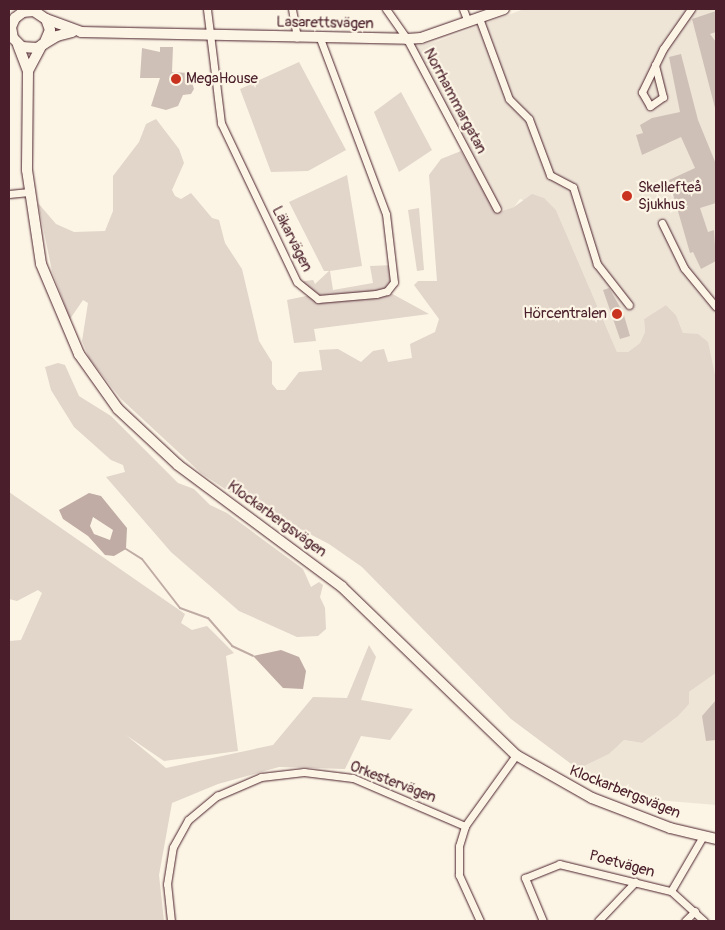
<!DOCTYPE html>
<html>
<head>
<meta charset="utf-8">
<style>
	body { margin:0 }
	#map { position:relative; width:725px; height:930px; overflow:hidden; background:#fcf5e5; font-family:Pangolin,sans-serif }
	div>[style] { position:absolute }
	.built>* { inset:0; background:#eee5d7 }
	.green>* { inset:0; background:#e2d5ca }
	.water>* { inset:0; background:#c0aca5 }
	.stream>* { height:2px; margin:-1px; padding:0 1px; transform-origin:1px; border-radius:1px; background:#c0aca5 }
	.building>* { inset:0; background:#cfc0b7 }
	.roads { filter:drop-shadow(0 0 1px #4a1f2b) drop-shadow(0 0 1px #4a1f2b) }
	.street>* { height:7px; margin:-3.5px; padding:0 3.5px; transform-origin:3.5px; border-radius:3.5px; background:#fcf5e5 }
	.secondary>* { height:10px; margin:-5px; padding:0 5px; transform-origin:5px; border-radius:5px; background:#fcf5e5 }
	.dots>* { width:14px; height:14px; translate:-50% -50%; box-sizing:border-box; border:2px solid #fcf5e5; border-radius:50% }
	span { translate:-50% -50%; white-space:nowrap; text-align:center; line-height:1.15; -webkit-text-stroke:4.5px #fcf5e5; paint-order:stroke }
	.street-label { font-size:15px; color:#4a1f2b }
	.poi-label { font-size:15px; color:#4a1f2b }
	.left { translate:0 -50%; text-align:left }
	.right { translate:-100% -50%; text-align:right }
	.frame { position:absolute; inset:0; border:10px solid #4a1f2b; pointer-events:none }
</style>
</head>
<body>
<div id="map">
	<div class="built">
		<div style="clip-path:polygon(524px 9px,716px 9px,716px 380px,691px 336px,683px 333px,676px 315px,666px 305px,644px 319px,645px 332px,640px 343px,628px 352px,617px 352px,556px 210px,520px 199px,514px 207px,496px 213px,407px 48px,438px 41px)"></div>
		<div style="clip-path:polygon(716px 673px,716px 805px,644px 799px,578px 769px,609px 754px,624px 740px,642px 743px,689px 704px,689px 692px)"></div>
	</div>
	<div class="green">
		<div style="clip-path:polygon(299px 62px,346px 150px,308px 171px,271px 172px,240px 89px)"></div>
		<div style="clip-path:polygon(401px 92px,432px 150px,399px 172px,374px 112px)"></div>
		<div style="clip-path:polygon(156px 119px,179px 149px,184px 163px,172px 190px,175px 196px,181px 199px,191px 193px,212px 218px,219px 220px,225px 243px,242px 269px,259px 341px,272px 362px,272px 384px,277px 390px,285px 390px,299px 372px,322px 370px,319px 350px,338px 349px,361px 362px,373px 351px,384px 349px,388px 362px,412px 358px,410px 344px,435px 332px,439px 319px,414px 285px,418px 281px,437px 281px,429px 175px,441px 159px,461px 151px,496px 213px,514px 207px,532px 194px,544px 198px,556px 210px,617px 352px,628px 352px,640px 343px,645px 332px,644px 319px,666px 305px,676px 315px,683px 333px,698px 334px,708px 342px,716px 380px,716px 673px,689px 692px,689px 704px,678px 716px,642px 743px,624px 740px,609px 754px,578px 769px,511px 719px,362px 567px,329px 544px,231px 493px,201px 473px,121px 399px,89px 358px,82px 341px,88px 303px,83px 300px,70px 319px,52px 271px,38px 203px,56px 224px,74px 232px,105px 231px,113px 211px,113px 176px,139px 142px,146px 124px)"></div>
		<div style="clip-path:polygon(347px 175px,362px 266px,330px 271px,333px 290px,373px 283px,370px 266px,394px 265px,394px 282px,387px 291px,429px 314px,314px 329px,316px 341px,294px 343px,287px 300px,311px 295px,297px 282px,313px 280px,315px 284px,329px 271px,324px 271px,289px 202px)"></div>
		<div style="clip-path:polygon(419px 208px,424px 270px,417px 271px,408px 210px)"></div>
		<div style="clip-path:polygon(58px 363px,65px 365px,79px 396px,111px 416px,178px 483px,194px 489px,210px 505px,227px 513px,303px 569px,311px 587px,319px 582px,323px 585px,320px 597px,325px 608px,326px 629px,318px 636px,297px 637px,239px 611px,171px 552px,106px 477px,125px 472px,123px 465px,111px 460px,74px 427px,51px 390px,45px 367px)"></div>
		<div style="clip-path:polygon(9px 492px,185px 614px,181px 623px,192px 630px,207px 626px,234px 653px,226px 656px,238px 751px,164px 761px,126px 735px,166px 768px,273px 745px,313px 697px,347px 698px,369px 645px,376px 657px,361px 700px,413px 709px,390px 740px,361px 736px,345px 769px,279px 767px,218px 784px,172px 803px,159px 875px,164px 921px,9px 921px,9px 641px,21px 640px,42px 593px,38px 590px,17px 601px,9px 599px)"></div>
	</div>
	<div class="water">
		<div style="clip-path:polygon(evenodd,89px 493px,101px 496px,127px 528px,126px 549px,114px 556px,105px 555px,88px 536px,63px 519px,59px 510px,89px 493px,93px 517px,113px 530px,110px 540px,94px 534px,90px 526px,93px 517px)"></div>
		<div style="clip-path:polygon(281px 650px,299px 657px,306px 671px,303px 689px,283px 688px,253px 656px)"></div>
	</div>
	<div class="stream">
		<div style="left:126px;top:549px;width:19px;rotate:32deg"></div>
		<div style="left:142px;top:559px;width:62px;rotate:52.2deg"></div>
		<div style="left:180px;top:608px;width:30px;rotate:20deg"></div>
		<div style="left:208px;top:618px;width:37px;rotate:49deg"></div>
		<div style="left:232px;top:646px;width:23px;rotate:25deg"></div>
	</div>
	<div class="building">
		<div style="clip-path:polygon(716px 11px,716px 32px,710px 34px,716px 42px,715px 108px,692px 19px)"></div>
		<div style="clip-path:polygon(160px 47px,173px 47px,172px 72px,189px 73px,194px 89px,191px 94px,183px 95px,178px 106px,166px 110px,151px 106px,160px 78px,140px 78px,142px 48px,160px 52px)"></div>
		<div style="clip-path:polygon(681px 54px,698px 120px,716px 164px,716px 203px,700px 208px,708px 232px,714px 230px,716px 261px,701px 269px,693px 252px,690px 253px,669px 180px,695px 168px,681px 137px,642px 155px,636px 135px,643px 133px,640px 125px,652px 118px,680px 112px,669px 57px)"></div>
		<div style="clip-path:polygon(609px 288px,623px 312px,630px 336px,620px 339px,603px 290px)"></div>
		<div style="clip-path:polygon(716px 700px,716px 740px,706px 741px,702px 716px)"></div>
	</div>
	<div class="roads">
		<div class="street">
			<div style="left:207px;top:9px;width:115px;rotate:83deg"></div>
			<div style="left:221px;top:123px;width:176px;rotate:64.5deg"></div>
			<div style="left:297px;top:282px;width:27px;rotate:39deg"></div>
			<div style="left:318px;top:299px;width:58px;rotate:-4.9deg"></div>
			<div style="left:376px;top:294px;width:11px;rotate:-15deg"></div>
			<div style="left:387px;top:291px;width:11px;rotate:-52deg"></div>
			<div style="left:394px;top:282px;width:68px;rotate:-96.7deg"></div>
			<div style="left:386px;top:214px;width:188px;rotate:-110.6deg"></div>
			<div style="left:292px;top:9px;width:29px;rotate:80deg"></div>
			<div style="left:386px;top:9px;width:37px;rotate:55deg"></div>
			<div style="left:407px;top:39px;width:192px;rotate:62.1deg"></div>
			<div style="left:463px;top:9px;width:14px;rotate:69deg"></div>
			<div style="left:479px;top:18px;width:86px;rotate:69.7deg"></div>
			<div style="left:509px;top:99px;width:28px;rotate:45deg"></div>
			<div style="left:529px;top:119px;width:60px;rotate:69.4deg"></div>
			<div style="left:550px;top:175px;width:26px;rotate:28deg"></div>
			<div style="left:573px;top:187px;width:81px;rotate:72.7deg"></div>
			<div style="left:597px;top:264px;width:52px;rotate:52deg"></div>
			<div style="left:655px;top:65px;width:33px;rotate:76deg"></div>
			<div style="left:663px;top:97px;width:16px;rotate:145deg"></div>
			<div style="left:650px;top:106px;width:16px;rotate:-120deg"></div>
			<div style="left:642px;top:92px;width:48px;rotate:-64deg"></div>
			<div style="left:663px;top:49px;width:49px;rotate:-55deg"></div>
			<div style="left:9px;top:194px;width:20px;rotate:-6deg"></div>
			<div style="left:662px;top:223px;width:50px;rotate:63.9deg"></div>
			<div style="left:684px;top:268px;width:50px;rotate:50.6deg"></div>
			<div style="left:671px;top:891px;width:64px;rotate:-59.8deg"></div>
			<div style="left:171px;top:921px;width:37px;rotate:-96deg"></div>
			<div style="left:167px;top:884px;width:37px;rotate:-81deg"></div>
			<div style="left:173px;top:847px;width:31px;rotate:-61deg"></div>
			<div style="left:188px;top:820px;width:38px;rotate:-40deg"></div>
			<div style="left:217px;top:796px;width:48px;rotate:-23.4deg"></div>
			<div style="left:261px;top:777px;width:43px;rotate:-6.6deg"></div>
			<div style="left:304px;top:772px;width:49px;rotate:7deg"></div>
			<div style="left:353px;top:778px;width:122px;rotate:23.2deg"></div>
			<div style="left:480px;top:921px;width:51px;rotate:-114.5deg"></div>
			<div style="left:459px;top:875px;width:29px;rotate:-90deg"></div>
			<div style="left:459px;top:846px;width:21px;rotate:-73deg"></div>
			<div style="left:465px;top:826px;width:87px;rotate:-54.3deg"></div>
			<div style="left:543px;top:921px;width:47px;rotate:-112.7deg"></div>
			<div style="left:525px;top:878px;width:37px;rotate:-22deg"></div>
			<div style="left:559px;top:864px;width:115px;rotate:13.6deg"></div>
			<div style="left:671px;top:891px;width:45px;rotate:42.3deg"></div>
			<div style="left:598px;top:921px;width:54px;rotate:-46.5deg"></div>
			<div style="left:685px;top:921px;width:14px;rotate:-45deg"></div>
		</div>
		<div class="secondary">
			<div style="left:27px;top:9px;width:15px;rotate:143deg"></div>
			<div style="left:15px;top:18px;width:10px;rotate:114deg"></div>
			<div style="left:11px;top:27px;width:11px;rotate:80deg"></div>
			<div style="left:13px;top:38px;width:13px;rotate:45deg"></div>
			<div style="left:22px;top:47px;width:15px;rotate:4deg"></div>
			<div style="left:37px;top:48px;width:23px;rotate:-31deg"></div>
			<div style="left:57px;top:36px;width:16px;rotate:-15deg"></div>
			<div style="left:22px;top:12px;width:12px;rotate:-5deg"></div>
			<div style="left:34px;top:11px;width:14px;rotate:34deg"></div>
			<div style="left:46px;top:19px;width:12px;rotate:70deg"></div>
			<div style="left:50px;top:30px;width:15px;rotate:113deg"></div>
			<div style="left:46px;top:19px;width:37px;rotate:20deg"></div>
			<div style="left:81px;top:32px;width:326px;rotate:1.2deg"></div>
			<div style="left:407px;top:39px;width:14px;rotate:-4deg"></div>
			<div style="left:421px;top:38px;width:88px;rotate:-19.3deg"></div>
			<div style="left:18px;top:45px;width:28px;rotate:69deg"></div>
			<div style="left:28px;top:71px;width:99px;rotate:90.6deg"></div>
			<div style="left:27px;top:170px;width:95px;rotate:81.5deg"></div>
			<div style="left:41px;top:264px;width:98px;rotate:67.1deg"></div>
			<div style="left:79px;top:354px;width:67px;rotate:54.7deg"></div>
			<div style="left:118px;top:409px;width:82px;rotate:43deg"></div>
			<div style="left:178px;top:465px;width:204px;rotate:36.6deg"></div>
			<div style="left:342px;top:587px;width:242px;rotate:44deg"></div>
			<div style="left:516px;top:755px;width:87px;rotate:29.5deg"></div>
			<div style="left:592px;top:798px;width:84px;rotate:21deg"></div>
			<div style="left:670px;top:828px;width:47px;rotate:13.4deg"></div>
			<div style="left:28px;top:71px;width:30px;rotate:-62deg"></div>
		</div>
	</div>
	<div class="dots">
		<div style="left:176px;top:79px;background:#c8321e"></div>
		<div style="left:627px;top:196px;background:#c8321e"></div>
		<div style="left:617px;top:314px;background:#c8321e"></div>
	</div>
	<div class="street-label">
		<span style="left:325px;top:23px;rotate:1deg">Lasarettsvägen</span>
		<span style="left:455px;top:101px;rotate:62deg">Norrhammargatan</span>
		<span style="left:292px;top:239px;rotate:63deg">Läkarvägen</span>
		<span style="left:277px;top:519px;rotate:36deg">Klockarbergsvägen</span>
		<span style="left:393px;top:782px;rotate:21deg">Orkestervägen</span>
		<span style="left:625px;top:792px;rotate:22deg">Klockarbergsvägen</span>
		<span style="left:622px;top:864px;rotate:15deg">Poetvägen</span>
	</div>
	<div class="poi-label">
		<span class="left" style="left:186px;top:79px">MegaHouse</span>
		<span class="left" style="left:638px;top:196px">Skellefteå<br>Sjukhus</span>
		<span class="right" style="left:607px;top:314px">Hörcentralen</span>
	</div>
	<div class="frame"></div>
</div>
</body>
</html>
